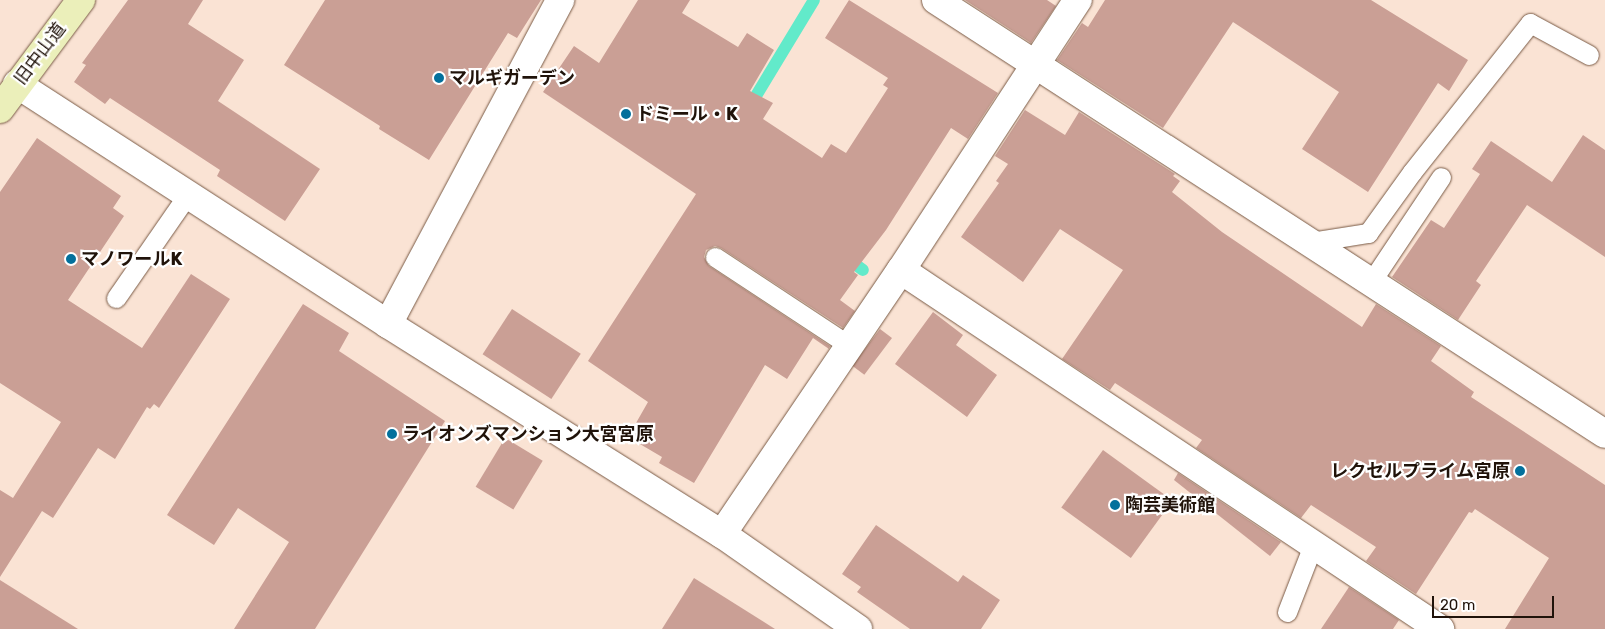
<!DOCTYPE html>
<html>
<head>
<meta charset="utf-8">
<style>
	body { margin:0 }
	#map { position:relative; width:1605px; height:629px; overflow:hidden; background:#fae3d4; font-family:Rubik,"Noto Sans JP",sans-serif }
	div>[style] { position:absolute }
	.stream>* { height:12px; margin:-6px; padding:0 6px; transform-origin:6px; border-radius:6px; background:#62eaca }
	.building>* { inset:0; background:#ca9f95; transform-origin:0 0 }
	.roads { filter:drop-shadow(0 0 1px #795a45) drop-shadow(0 0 1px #795a45) }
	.service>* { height:19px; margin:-9.5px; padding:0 9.5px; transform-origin:9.5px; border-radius:9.5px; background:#fff }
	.minor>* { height:28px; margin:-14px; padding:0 14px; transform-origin:14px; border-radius:14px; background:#fff }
	.tertiary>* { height:28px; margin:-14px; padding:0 14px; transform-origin:14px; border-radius:14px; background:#fff }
	.secondary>* { height:28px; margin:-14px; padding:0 14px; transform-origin:14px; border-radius:14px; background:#ebefba }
	.dots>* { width:14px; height:14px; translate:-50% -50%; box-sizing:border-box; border:2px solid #fff; border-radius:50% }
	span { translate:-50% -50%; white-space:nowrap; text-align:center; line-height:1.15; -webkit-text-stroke:4.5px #fff; paint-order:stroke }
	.street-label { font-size:18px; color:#20130a }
	.poi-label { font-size:18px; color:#20130a; font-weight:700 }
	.left { translate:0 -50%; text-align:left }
	.right { translate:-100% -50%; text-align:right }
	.scale { position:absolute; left:1432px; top:596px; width:122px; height:22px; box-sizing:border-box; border:2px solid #20130a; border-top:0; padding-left:6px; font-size:15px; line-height:18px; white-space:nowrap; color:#20130a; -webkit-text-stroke:4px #fff; paint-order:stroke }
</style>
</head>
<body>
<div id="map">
	<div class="stream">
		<div style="left:748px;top:109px;width:127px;rotate:-58.8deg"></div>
		<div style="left:845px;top:257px;width:22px;rotate:36deg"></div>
	</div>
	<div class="building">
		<div style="clip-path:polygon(128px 0,203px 0,188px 24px,244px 60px,218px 101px,320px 169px,285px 221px,217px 176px,220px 170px,110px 98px,105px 104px,74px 82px,86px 65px,82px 63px)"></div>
		<div style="clip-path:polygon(325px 0,541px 0,517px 38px,508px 33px,429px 160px,379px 129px,380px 126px,284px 65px)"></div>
		<div style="clip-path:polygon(638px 0,690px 0,682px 13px,738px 47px,747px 33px,774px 50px,750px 91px,773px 103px,763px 119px,822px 158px,831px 144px,846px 153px,888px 88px,883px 85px,888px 78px,825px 38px,849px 0,998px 93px,968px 139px,951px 128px,886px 230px,854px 272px,858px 275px,840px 300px,855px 311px,843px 328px,721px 248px,715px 246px,706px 250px,704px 257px,709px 266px,830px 346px,829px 349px,813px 338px,787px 379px,765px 365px,694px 483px,659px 463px,662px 457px,628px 437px,648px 402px,588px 361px,696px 194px,543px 92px,574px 46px,599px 63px)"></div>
		<div style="clip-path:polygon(965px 0,1047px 0,1056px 6px,1031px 43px)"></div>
		<div style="clip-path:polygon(1105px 0,1371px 0,1468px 60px,1449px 91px,1438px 83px,1368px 192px,1302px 149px,1339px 92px,1233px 22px,1163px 128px,1057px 60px,1082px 23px,1088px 27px)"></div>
		<div style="clip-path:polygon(1025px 110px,1065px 135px,1079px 112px,1175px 174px,1173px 176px,1180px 181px,1172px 192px,1222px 232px,1362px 327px,1376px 304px,1441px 346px,1431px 361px,1474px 392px,1471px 397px,1605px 485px,1605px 629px,1505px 629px,1549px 558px,1475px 509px,1472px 513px,1469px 512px,1416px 594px,1366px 561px,1376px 547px,1311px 505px,1301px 518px,1196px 448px,1202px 440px,1115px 383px,1110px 390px,1062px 359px,1123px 270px,1060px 229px,1023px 282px,961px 237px,999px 183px,996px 181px,1008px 164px,995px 156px)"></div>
		<div style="clip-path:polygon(1583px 135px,1605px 150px,1605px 257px,1527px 205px,1476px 281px,1481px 285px,1458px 320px,1392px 277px,1431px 220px,1444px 228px,1480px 174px,1472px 169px,1491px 141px,1552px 182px)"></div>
		<div style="clip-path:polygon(37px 138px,121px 196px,113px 208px,124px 216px,68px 300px,142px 348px,191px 274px,230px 299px,159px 408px,154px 404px,150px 409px,147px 407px,115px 459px,98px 448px,53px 518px,42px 511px,0 577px,0 490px,13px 498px,61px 422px,0 383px,0 192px)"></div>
		<div style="clip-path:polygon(303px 304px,349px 333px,339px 351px,445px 421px,315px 629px,234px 629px,289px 542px,238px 508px,214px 545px,167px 515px)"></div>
		<div style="left:512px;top:309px;width:82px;height:54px;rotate:33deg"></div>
		<div style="clip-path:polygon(933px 312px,963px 335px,956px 345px,997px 375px,967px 417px,895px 364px)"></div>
		<div style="left:880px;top:329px;width:15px;height:46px;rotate:37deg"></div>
		<div style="left:505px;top:438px;width:44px;height:57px;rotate:31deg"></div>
		<div style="left:1103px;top:450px;width:86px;height:71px;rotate:36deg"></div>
		<div style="clip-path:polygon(1178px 473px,1281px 542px,1270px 556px,1174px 480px)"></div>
		<div style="clip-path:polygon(876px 525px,958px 582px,963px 575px,1000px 600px,981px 629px,910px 629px,857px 592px,861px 587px,842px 574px)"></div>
		<div style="clip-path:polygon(694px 578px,775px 629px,662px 629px)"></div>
		<div style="clip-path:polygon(0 580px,78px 629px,0 629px)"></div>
		<div style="clip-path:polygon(1349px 587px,1399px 620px,1393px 629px,1321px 629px)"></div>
	</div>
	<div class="roads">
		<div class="service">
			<div style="left:1311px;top:242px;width:58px;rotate:-9deg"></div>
			<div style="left:1368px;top:233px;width:75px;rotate:-54.2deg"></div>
			<div style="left:1412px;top:172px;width:190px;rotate:-51.6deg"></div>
			<div style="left:1530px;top:23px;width:67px;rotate:28.5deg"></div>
			<div style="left:715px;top:257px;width:162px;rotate:33.4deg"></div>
			<div style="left:1371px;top:282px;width:126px;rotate:-56.3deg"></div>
			<div style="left:116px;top:298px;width:126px;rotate:-55.3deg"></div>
			<div style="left:1287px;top:612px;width:72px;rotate:-68.8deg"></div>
		</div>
		<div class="minor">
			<div style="left:936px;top:0;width:797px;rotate:32.97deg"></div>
			<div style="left:901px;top:270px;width:648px;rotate:33.67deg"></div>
			<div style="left:388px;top:324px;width:367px;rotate:-62deg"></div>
			<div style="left:722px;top:534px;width:319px;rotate:-55.9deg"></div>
			<div style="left:901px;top:270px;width:323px;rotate:-56.8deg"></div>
		</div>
		<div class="tertiary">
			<div style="left:17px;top:84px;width:442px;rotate:32.9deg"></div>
			<div style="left:388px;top:324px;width:395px;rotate:32.2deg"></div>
			<div style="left:722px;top:534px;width:166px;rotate:34.9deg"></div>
		</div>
		<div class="secondary">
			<div style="left:0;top:109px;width:136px;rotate:-53.4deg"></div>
		</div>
	</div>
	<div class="dots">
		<div style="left:439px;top:78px;background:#03709c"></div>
		<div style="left:626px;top:114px;background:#03709c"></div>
		<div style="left:71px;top:259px;background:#03709c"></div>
		<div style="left:392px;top:434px;background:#03709c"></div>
		<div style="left:1520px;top:471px;background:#03709c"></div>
		<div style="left:1115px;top:505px;background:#03709c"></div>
	</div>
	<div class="street-label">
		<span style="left:40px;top:54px;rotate:-53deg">旧中山道</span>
	</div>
	<div class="poi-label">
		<span class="left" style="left:449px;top:78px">マルギガーデン</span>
		<span class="left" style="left:636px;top:114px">ドミール・K</span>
		<span class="left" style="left:81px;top:259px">マノワールK</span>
		<span class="left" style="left:402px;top:434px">ライオンズマンション大宮宮原</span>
		<span class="right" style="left:1510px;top:471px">レクセルプライム宮原</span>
		<span class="left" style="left:1125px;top:505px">陶芸美術館</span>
	</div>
	<div class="scale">20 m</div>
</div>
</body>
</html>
